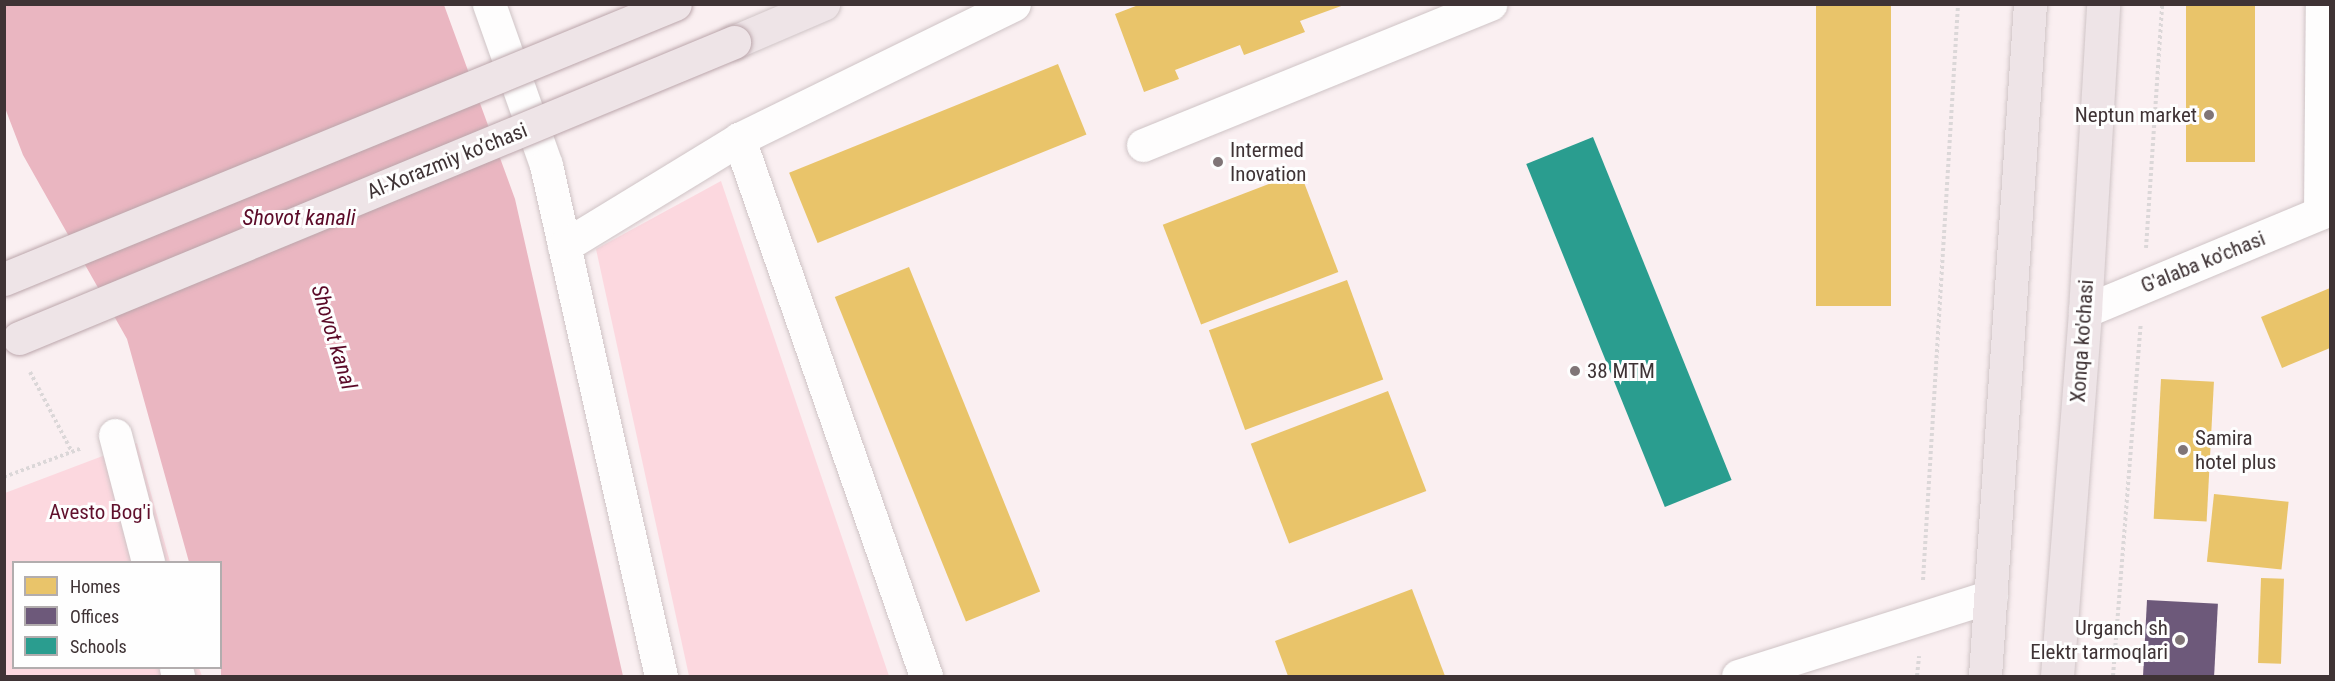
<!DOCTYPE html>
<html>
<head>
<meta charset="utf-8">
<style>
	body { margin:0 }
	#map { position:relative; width:2335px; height:681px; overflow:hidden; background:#faeff1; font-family:"Roboto Condensed",sans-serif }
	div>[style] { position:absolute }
	.green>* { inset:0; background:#fcd8df }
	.water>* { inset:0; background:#eab6c1 }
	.homes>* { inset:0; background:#e9c46a; transform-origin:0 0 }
	.offices>* { inset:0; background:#6d597a; transform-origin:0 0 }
	.schools>* { inset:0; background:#2a9d8f; transform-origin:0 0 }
	.path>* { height:4px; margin-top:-2px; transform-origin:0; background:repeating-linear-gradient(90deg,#dbd7d8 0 3px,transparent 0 6px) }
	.roads { filter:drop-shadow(0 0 2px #cfc4c6) drop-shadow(0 0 2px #cfc4c6) }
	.minor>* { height:33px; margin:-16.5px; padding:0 16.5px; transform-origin:16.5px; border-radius:16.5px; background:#fefdfd }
	.major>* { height:33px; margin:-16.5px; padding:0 16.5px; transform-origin:16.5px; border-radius:16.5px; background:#eee4e7 }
	.bridges { filter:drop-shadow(0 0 2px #bba6ab) drop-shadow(0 0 2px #bba6ab) }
	.major-bridge>* { height:33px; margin:-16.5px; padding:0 16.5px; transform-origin:16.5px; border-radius:16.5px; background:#eee4e7 }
	.dots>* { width:16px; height:16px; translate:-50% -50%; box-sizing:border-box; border:3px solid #fefefe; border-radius:50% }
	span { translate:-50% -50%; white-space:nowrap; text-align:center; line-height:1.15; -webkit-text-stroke:6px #fefefe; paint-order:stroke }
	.poi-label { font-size:21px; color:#3f3335 }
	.right { translate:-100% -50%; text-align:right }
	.left { translate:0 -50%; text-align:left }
	.street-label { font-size:21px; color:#3f3335 }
	.park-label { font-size:21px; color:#60102c }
	.water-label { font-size:22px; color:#5b0a28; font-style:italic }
	.frame { position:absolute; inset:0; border:6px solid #3f3335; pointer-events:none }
	.legend { position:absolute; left:12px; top:561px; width:210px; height:108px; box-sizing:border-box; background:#fefefe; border:2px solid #b2adae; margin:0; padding:8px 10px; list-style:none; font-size:18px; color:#3f3335 }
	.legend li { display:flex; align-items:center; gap:12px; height:30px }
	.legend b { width:30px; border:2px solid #b2adae }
</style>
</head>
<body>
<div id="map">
	<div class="green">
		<div style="clip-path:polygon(721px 181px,889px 676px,689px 676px,596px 249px)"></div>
		<div style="clip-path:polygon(137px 443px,170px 562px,14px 562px,14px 668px,199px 668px,202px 676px,5px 676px,5px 493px)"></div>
	</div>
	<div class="water">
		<div style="clip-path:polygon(5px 5px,444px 5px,515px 199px,623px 676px,221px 676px,220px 562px,189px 562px,127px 339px,23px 155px,5px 108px)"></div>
	</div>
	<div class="homes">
		<div style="clip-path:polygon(1141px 4px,1344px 4px,1344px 5px,1300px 21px,1305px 32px,1244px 55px,1240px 45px,1175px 70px,1179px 79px,1144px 92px,1115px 14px)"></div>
		<div style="left:1816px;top:4px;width:75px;height:302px"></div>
		<div style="left:2186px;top:4px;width:69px;height:158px"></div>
		<div style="left:1058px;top:64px;width:76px;height:290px;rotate:68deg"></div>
		<div style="left:1300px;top:172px;width:107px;height:147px;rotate:69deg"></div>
		<div style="left:909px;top:267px;width:350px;height:80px;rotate:68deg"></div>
		<div style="left:1347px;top:280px;width:106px;height:147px;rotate:70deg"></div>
		<div style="clip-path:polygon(2330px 288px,2330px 348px,2282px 368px,2261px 317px)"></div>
		<div style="left:2161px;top:379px;width:53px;height:140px;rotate:3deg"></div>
		<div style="left:1388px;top:391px;width:107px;height:147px;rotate:69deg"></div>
		<div style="left:2214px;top:494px;width:75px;height:68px;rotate:6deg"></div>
		<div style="left:2261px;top:578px;width:23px;height:85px;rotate:2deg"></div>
		<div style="clip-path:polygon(1412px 589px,1445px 676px,1288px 676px,1275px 641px)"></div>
	</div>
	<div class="offices">
		<div style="left:2147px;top:600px;width:71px;height:76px;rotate:3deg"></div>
	</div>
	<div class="schools">
		<div style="left:1593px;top:137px;width:370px;height:72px;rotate:68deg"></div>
	</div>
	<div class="path">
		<div style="left:2146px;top:248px;width:245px;rotate:-86.2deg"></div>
		<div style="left:30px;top:372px;width:90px;rotate:62.3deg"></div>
		<div style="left:4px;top:477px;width:83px;rotate:-20.4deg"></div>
		<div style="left:1923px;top:580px;width:577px;rotate:-86.52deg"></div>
		<div style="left:1917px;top:676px;width:20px;rotate:-84deg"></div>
		<div style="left:2113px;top:676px;width:353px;rotate:-85.5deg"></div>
	</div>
	<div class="roads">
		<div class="minor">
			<div style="left:489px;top:4px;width:171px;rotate:70.5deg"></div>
			<div style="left:546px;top:165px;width:524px;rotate:77.32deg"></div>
			<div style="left:1143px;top:145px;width:375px;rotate:-22.1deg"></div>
			<div style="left:2320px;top:213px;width:209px;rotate:-89.5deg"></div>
			<div style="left:564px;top:246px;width:205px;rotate:-31.4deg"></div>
			<div style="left:2085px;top:311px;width:265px;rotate:-22.6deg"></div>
			<div style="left:115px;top:435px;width:131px;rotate:75.4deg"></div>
			<div style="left:176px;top:668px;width:8px;rotate:76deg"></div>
			<div style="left:926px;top:676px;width:569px;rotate:-109.2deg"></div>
			<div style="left:739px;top:139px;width:306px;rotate:-26.1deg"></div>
			<div style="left:1738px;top:676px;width:265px;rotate:-17.5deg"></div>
		</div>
		<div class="major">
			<div style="left:734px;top:42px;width:97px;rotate:-23.1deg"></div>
			<div style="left:1985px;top:676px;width:674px;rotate:-86.17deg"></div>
			<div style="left:2057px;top:676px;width:366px;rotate:-85.6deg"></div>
			<div style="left:2085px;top:311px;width:308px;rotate:-86.6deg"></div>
		</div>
	</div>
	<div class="bridges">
		<div class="major-bridge">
			<div style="left:4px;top:279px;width:725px;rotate:-22.29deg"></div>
			<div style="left:19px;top:338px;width:774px;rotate:-22.49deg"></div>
		</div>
	</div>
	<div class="dots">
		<div style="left:2209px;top:115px;background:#807577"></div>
		<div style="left:1218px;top:162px;background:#807577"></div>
		<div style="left:1575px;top:371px;background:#807577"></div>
		<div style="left:2183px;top:450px;background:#807577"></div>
		<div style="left:2180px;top:640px;background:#807577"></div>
	</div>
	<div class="poi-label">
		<span class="right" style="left:2197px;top:115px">Neptun market</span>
		<span class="left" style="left:1230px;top:162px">Intermed<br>Inovation</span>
		<span class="left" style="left:1587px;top:371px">38 MTM</span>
		<span class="left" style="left:2195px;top:450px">Samira<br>hotel plus</span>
		<span class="right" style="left:2168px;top:640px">Urganch sh<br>Elektr tarmoqlari</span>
	</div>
	<div class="street-label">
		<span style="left:447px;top:161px;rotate:-22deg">Al-Xorazmiy ko’chasi</span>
		<span style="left:2203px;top:262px;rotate:-22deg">G'alaba ko'chasi</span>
		<span style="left:2082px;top:341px;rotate:-86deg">Xonqa ko'chasi</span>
	</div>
	<div class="park-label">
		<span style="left:100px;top:512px">Avesto Bog'i</span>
	</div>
	<div class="water-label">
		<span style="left:299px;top:218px">Shovot kanali</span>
		<span style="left:334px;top:337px;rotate:73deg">Shovot kanal</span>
	</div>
	<div class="frame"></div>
	<ul class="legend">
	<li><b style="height:16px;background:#e9c46a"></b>Homes</li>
	<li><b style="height:16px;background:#6d597a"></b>Offices</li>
	<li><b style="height:16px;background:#2a9d8f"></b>Schools</li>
	</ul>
</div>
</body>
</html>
